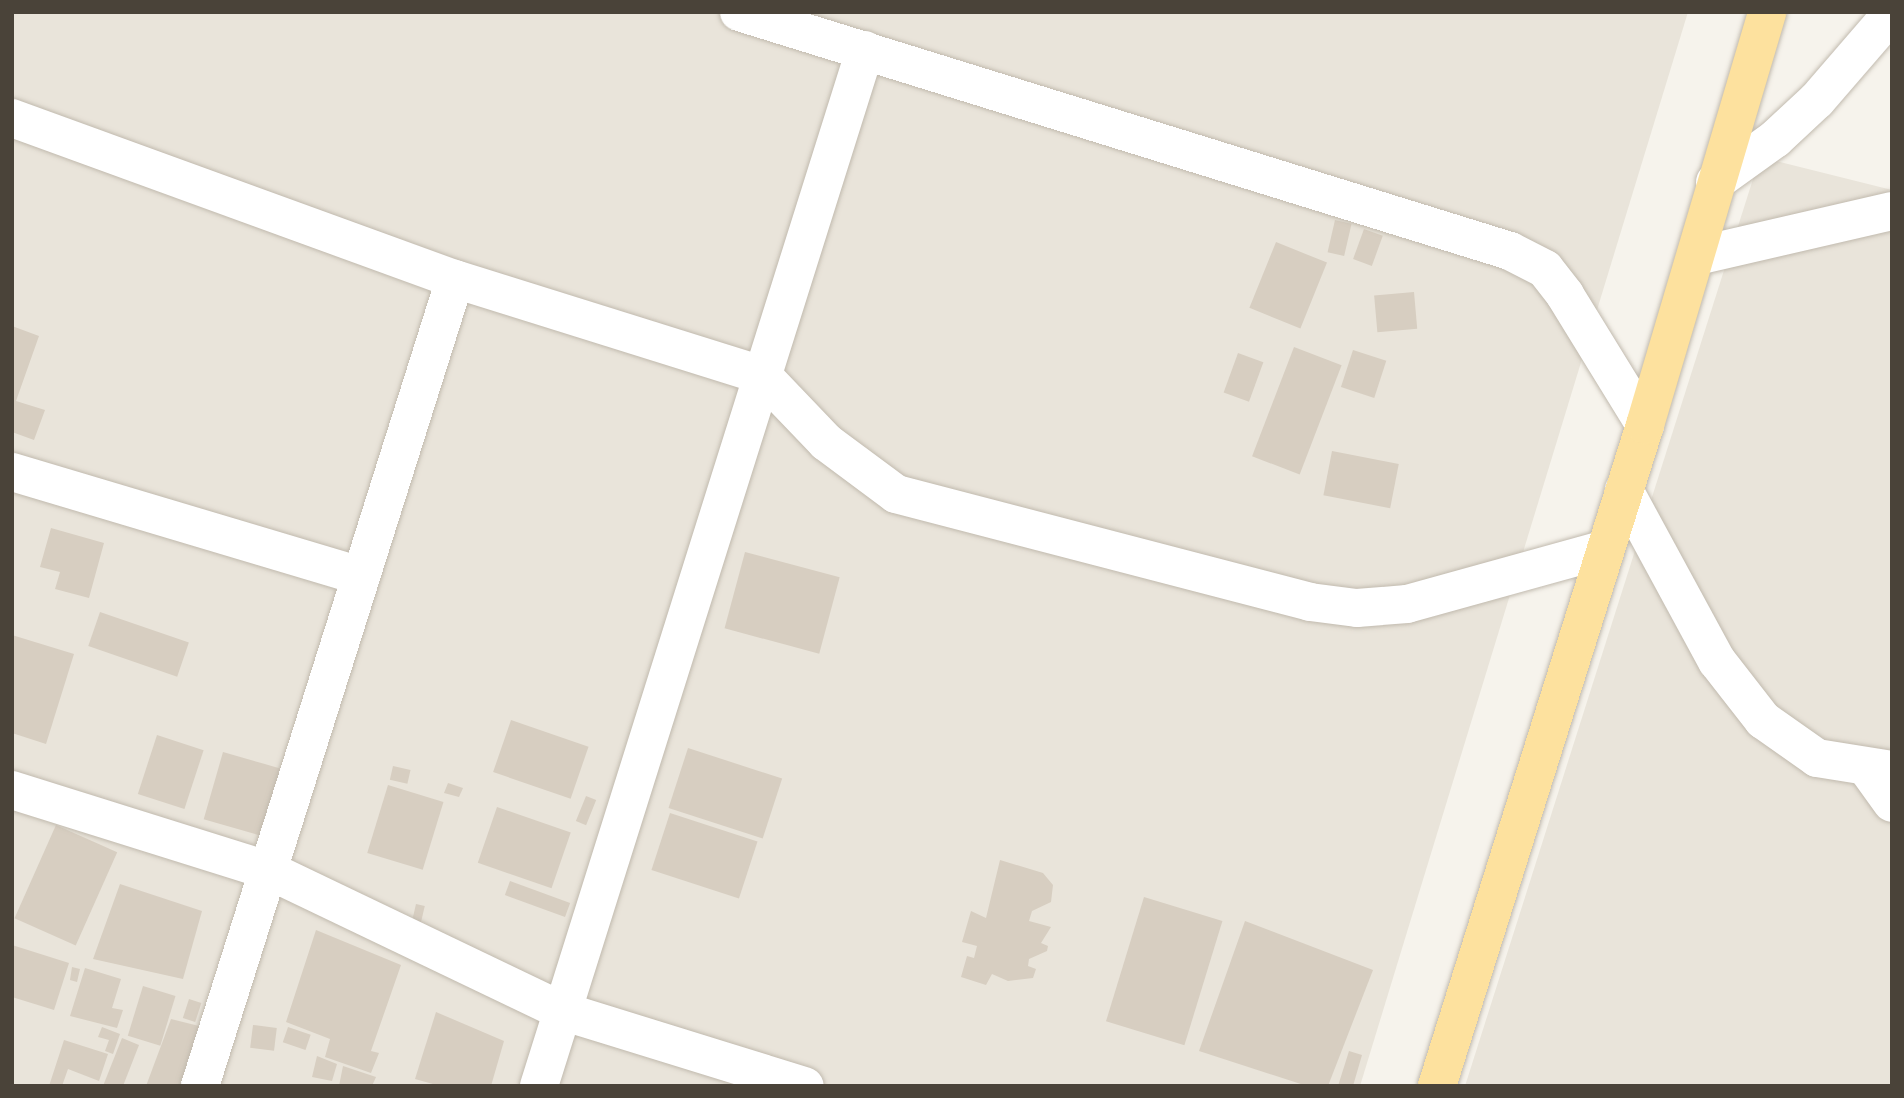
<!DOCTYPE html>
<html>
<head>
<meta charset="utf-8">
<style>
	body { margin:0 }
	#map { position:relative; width:1904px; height:1098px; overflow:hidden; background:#f6f3ec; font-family:Helvetica,sans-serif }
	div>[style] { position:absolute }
	.residential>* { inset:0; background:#e9e4da }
	.building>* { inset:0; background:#d7cec1; transform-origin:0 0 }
	.roads { filter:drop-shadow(0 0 2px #c1baae) drop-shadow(0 0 2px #c1baae) }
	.minor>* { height:38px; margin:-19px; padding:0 19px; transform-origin:19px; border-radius:19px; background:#fff }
	.primary>* { height:38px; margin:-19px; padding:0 19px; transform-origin:19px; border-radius:19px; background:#fde19e }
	span { translate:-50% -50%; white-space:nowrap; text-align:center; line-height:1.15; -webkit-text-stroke:5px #fff; paint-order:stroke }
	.frame { position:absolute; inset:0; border:14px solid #4a4339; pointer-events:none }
</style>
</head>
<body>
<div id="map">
	<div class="residential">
		<div style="clip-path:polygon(12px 12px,1688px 12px,1360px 1086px,12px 1086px)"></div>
		<div style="clip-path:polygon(1760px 157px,1892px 190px,1892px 1086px,1465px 1086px)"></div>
	</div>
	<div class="building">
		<div style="left:1335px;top:220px;width:17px;height:33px;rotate:13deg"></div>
		<div style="left:1364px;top:229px;width:20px;height:32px;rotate:20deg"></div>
		<div style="left:1276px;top:242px;width:55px;height:71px;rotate:22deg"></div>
		<div style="left:1414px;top:292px;width:37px;height:40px;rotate:85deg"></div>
		<div style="clip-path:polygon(12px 326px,39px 336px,16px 401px,45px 410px,34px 440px,12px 432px)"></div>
		<div style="left:1294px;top:347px;width:51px;height:117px;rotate:21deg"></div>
		<div style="left:1353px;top:350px;width:35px;height:39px;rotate:18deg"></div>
		<div style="left:1238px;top:353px;width:27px;height:42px;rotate:20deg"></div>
		<div style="left:1332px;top:451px;width:68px;height:45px;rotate:11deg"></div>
		<div style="clip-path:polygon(51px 528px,104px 543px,89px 598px,55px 589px,60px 572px,40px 567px)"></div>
		<div style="left:745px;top:552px;width:98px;height:79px;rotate:15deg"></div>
		<div style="left:100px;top:612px;width:94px;height:36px;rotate:19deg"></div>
		<div style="clip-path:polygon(12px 635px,74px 654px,46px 744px,12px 733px)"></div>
		<div style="left:511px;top:720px;width:82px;height:55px;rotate:19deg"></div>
		<div style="left:157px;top:735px;width:49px;height:62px;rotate:18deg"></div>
		<div style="left:688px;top:748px;width:99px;height:63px;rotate:18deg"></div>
		<div style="left:223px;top:752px;width:64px;height:70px;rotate:16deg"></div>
		<div style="left:393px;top:766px;width:18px;height:14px;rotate:13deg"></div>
		<div style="clip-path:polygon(448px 783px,463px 788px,459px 797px,444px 793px)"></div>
		<div style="left:388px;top:785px;width:58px;height:71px;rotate:17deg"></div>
		<div style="left:586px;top:796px;width:11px;height:27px;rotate:22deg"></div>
		<div style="left:497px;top:807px;width:78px;height:59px;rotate:19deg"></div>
		<div style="left:670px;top:813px;width:92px;height:60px;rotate:18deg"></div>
		<div style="left:56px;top:825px;width:67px;height:102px;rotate:24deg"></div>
		<div style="clip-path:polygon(1000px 860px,1043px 873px,1053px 885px,1051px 902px,1032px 911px,1029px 921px,1051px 927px,1041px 943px,1048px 946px,1047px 951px,1029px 959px,1028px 966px,1036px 969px,1033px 978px,1008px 981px,992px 974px,986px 985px,961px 977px,967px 956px,974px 958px,977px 946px,962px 942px,971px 911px,986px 918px)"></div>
		<div style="left:510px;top:881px;width:64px;height:15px;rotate:20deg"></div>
		<div style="clip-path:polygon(120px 884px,202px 911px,183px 979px,93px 959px)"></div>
		<div style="left:1144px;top:897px;width:82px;height:130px;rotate:17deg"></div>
		<div style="left:416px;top:904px;width:9px;height:26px;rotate:13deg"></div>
		<div style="clip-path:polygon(1245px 921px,1373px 970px,1328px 1086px,1307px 1086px,1199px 1051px)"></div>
		<div style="clip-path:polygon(316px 930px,401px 965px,371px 1051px,379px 1053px,371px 1073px,325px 1057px,330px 1039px,286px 1022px)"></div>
		<div style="clip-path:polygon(12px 945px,69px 963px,54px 1010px,12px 997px)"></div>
		<div style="clip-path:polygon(72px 967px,80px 969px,77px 982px,70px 980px)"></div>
		<div style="clip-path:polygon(85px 968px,121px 979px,112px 1008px,123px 1010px,117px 1028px,70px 1016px)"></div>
		<div style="left:143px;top:986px;width:34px;height:52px;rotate:17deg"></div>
		<div style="left:189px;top:999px;width:13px;height:20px;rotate:18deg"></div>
		<div style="clip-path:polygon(436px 1012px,504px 1041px,491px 1086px,440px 1086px,415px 1079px)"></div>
		<div style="clip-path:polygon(171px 1019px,199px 1026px,180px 1086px,146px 1086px)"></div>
		<div style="left:253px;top:1025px;width:24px;height:23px;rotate:7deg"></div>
		<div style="clip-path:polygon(102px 1027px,120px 1034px,113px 1054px,105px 1051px,109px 1040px,98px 1037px)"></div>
		<div style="left:288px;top:1027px;width:24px;height:16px;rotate:19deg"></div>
		<div style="clip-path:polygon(122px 1038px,139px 1045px,123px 1086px,103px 1086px)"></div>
		<div style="clip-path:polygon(64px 1040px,108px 1054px,99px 1081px,68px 1069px,62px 1086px,49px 1086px)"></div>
		<div style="clip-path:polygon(1349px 1051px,1362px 1055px,1353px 1086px,1338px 1086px)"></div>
		<div style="clip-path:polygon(317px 1056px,337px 1064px,332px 1081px,312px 1077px)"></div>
		<div style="clip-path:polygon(343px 1066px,376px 1077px,372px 1086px,339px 1086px)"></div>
	</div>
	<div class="roads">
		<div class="minor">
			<div style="left:739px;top:12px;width:807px;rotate:17.22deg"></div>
			<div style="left:1510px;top:251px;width:39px;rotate:27deg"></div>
			<div style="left:1545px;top:269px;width:33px;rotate:52deg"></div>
			<div style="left:1565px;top:295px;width:153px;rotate:58.4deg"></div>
			<div style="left:12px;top:118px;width:471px;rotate:20deg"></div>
			<div style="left:455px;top:279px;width:322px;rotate:17.4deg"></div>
			<div style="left:762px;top:375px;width:93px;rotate:46.3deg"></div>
			<div style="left:826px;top:442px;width:87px;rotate:36.6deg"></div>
			<div style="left:896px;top:494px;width:428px;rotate:14.6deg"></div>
			<div style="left:1310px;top:602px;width:47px;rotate:7.3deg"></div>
			<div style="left:1357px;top:608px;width:50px;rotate:-4.6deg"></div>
			<div style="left:1407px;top:604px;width:205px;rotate:-15.5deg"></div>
			<div style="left:1715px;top:182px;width:74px;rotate:-35.6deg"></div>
			<div style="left:1775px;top:139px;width:57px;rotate:-42.9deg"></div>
			<div style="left:1817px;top:100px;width:115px;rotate:-49.2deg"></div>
			<div style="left:1697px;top:256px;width:200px;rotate:-13deg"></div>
			<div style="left:12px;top:472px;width:364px;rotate:16.6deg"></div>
			<div style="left:1624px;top:490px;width:195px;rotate:61.5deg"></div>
			<div style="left:1717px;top:661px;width:75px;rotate:52.1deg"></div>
			<div style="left:1763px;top:720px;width:66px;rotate:35.1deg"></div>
			<div style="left:1817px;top:758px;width:76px;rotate:9.1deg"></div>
			<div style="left:1866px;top:767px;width:44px;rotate:54.2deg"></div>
			<div style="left:12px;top:790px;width:268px;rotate:17.4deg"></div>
			<div style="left:268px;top:870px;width:326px;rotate:25.6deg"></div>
			<div style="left:562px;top:1011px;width:254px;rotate:17.2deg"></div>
			<div style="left:200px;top:1086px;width:846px;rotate:-72.46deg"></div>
			<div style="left:539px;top:1086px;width:1086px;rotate:-72.53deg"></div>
		</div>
		<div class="primary">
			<div style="left:1437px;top:1086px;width:693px;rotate:-72.53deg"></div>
			<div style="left:1645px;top:425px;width:431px;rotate:-73.5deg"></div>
		</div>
	</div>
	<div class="frame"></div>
</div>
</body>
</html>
